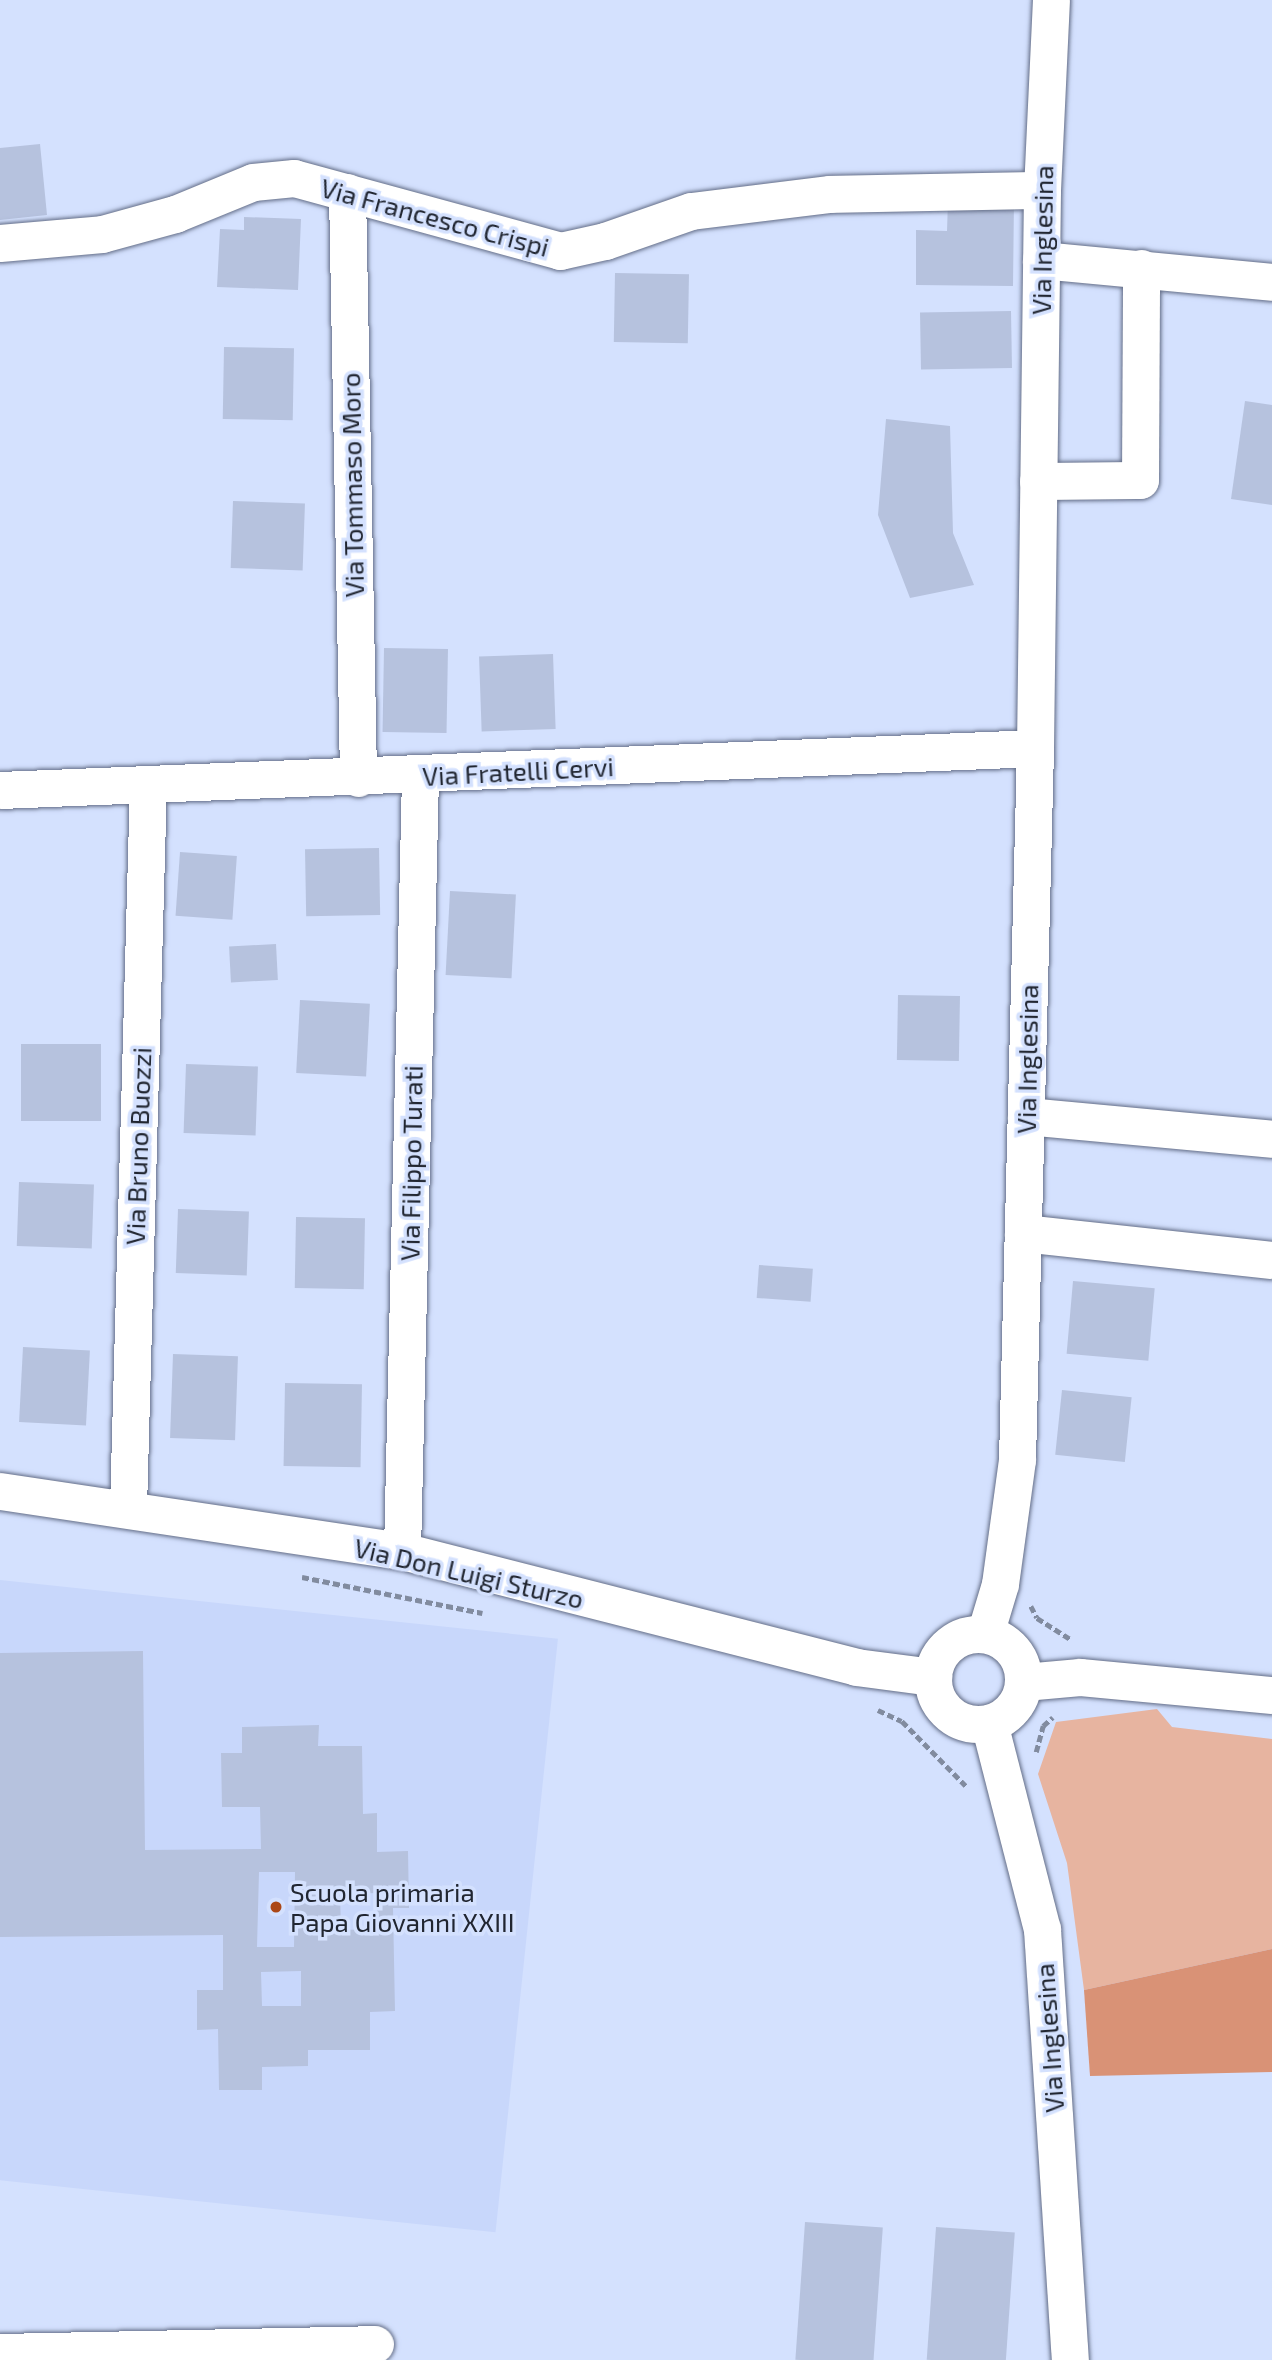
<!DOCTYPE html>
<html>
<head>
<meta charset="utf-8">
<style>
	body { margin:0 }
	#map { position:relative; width:1272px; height:2360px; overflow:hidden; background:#d4e1fe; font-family:"Exo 2",sans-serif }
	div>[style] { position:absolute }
	.built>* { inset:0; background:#c8d7fb; transform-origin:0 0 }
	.green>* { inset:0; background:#e7b4a0 }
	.forest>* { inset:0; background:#d99276 }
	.building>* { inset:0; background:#b6c2de; transform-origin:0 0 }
	.path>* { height:4.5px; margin-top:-2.25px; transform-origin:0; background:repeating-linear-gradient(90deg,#818b9f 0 7px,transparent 0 10.5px) }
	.roads { filter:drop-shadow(0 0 2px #636d87) drop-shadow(0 0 2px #636d87) }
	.street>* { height:37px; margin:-18.5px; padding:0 18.5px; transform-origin:18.5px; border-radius:18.5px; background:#fff }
	.street>.ring { margin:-18.5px; padding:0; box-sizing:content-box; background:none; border:37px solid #fff; border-radius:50% }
	.dots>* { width:19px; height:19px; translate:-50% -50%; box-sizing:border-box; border:4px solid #d4e1fe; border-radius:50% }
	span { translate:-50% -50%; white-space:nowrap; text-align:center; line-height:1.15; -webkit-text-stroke:7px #d4e1fe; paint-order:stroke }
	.street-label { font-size:26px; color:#212631 }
	.poi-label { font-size:26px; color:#212631 }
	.left { translate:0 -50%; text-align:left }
</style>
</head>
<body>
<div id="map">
	<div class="built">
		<div style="left:0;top:1580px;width:561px;height:597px;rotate:6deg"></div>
	</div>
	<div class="green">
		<div style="clip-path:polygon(1157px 1709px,1172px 1727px,1272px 1739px,1272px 1949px,1084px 1990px,1067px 1863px,1038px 1774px,1056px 1722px)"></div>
	</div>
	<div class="forest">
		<div style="clip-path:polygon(1272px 1949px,1272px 2072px,1090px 2076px,1084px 1990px)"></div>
	</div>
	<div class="building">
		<div style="clip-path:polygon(40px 144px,47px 215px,0 220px,0 148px)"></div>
		<div style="clip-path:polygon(948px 200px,1014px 200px,1013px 286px,916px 285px,916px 230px,947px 231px)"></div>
		<div style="clip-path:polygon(244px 217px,301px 219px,298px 290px,217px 287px,220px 229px,244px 230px)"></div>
		<div style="left:615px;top:273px;width:74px;height:69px;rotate:1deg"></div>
		<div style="left:1011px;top:311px;width:57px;height:91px;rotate:89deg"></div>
		<div style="left:224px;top:347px;width:70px;height:72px;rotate:1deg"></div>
		<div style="clip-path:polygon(1245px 401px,1272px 405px,1272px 505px,1231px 499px)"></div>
		<div style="clip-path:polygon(886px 419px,950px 426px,953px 533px,974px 585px,910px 598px,878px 515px)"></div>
		<div style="left:233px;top:501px;width:72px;height:67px;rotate:2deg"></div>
		<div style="left:384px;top:648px;width:64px;height:84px;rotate:1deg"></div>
		<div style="left:553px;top:654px;width:75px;height:74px;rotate:88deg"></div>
		<div style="left:379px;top:848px;width:67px;height:74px;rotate:89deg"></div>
		<div style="left:180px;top:852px;width:57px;height:64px;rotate:4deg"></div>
		<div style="left:450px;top:891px;width:66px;height:84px;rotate:3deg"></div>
		<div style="left:276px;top:944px;width:36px;height:47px;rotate:87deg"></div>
		<div style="left:898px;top:995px;width:62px;height:65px;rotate:1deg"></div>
		<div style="left:300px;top:1000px;width:70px;height:73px;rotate:3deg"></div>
		<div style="left:21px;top:1044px;width:80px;height:77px"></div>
		<div style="left:186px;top:1064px;width:72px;height:69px;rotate:2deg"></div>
		<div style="left:19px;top:1182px;width:75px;height:64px;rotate:2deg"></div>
		<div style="left:178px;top:1209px;width:71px;height:64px;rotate:2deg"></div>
		<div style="left:296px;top:1217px;width:69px;height:71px;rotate:1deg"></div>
		<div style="left:759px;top:1265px;width:54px;height:33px;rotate:4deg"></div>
		<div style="left:1073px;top:1281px;width:82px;height:73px;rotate:5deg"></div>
		<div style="left:23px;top:1347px;width:67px;height:75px;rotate:3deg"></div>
		<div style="left:173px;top:1354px;width:65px;height:84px;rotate:2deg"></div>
		<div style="left:285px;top:1383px;width:77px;height:83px;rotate:1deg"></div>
		<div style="left:1062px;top:1390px;width:70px;height:65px;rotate:6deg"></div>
		<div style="clip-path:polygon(evenodd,143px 1651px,145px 1850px,261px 1849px,260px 1807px,222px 1807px,221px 1753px,242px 1753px,242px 1727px,319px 1725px,318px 1746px,362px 1746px,363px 1814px,377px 1813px,377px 1852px,408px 1851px,409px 1908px,393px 1908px,395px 2011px,370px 2012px,370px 2050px,308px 2050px,308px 2066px,262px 2067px,262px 2090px,219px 2090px,218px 2029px,197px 2030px,197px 1990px,223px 1990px,223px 1935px,0 1937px,0 1653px,143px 1651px,259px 1872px,295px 1872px,294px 1947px,257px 1947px,259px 1872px,143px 1651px,377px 1893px,377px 1929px,341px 1930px,340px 1894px,377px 1893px,143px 1651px,301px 1971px,301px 2006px,262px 2006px,261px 1972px,301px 1971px)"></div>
		<div style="left:805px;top:2222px;width:78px;height:138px;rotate:4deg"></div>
		<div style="left:936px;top:2227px;width:79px;height:133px;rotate:4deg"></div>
	</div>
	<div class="path">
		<div style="left:302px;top:1577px;width:184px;rotate:11.3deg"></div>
		<div style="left:1031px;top:1606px;width:13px;rotate:63deg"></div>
		<div style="left:1037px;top:1618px;width:41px;rotate:32.2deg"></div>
		<div style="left:878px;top:1710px;width:26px;rotate:25deg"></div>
		<div style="left:902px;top:1721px;width:91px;rotate:45.4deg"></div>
		<div style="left:1036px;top:1752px;width:27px;rotate:-75deg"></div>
		<div style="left:1043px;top:1726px;width:13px;rotate:-42deg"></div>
	</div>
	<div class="roads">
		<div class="street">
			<div style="left:347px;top:192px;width:586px;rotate:88.92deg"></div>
			<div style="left:0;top:243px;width:102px;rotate:-5deg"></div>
			<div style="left:102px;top:234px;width:76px;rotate:-15.3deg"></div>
			<div style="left:175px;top:214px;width:84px;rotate:-22.3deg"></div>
			<div style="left:253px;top:182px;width:41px;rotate:-5.6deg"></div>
			<div style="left:294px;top:178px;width:276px;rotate:15.3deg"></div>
			<div style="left:560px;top:251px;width:46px;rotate:-12.5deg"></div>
			<div style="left:605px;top:241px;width:91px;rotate:-19.2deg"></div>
			<div style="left:691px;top:211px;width:140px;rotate:-7deg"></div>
			<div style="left:830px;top:194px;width:212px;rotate:-1.1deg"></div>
			<div style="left:1041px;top:260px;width:232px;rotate:5.4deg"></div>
			<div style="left:1038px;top:481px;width:102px;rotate:-0.6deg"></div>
			<div style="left:1140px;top:480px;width:212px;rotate:-89.7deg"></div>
			<div style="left:0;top:790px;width:1036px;rotate:-2.32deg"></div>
			<div style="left:1026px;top:1116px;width:247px;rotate:5.3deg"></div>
			<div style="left:1023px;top:1233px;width:250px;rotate:6.2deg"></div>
			<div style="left:0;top:1491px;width:406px;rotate:8.5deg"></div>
			<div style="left:402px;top:1551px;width:469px;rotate:14.3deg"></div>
			<div style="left:856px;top:1667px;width:78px;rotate:7.4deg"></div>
			<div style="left:128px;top:1508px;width:724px;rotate:-88.42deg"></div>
			<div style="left:402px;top:1551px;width:776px;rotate:-88.67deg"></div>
			<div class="ring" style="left:933px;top:1634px;width:53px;height:53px"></div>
			<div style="left:985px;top:1634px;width:52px;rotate:-73.3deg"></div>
			<div style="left:1000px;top:1584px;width:125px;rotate:-82.2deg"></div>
			<div style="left:1017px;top:1460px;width:712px;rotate:-88.55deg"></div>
			<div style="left:1035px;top:748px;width:558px;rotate:-89.28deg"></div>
			<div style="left:1042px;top:190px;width:190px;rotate:-87.3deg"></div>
			<div style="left:1024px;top:1682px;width:56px;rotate:-5.1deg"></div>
			<div style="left:1080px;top:1677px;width:193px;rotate:5.4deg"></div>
			<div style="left:989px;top:1723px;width:213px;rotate:75.6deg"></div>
			<div style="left:1042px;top:1929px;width:432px;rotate:86.3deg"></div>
			<div style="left:0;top:2352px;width:375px;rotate:-1.2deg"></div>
		</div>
	</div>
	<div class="dots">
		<div style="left:276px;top:1907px;background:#ab4717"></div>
	</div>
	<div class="street-label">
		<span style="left:435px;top:217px;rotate:15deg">Via Francesco Crispi</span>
		<span style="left:1042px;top:240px;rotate:-89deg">Via Inglesina</span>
		<span style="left:352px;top:485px;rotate:-91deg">Via Tommaso Moro</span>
		<span style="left:518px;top:771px;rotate:-3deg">Via Fratelli Cervi</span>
		<span style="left:1027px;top:1059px;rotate:-89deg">Via Inglesina</span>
		<span style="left:138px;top:1146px;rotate:-88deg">Via Bruno Buozzi</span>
		<span style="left:411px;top:1163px;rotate:-89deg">Via Filippo Turati</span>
		<span style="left:469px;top:1573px;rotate:13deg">Via Don Luigi Sturzo</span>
		<span style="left:1049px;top:2038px;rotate:-94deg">Via Inglesina</span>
	</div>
	<div class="poi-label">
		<span class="left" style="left:290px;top:1907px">Scuola primaria<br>Papa Giovanni XXIII</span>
	</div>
</div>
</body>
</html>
